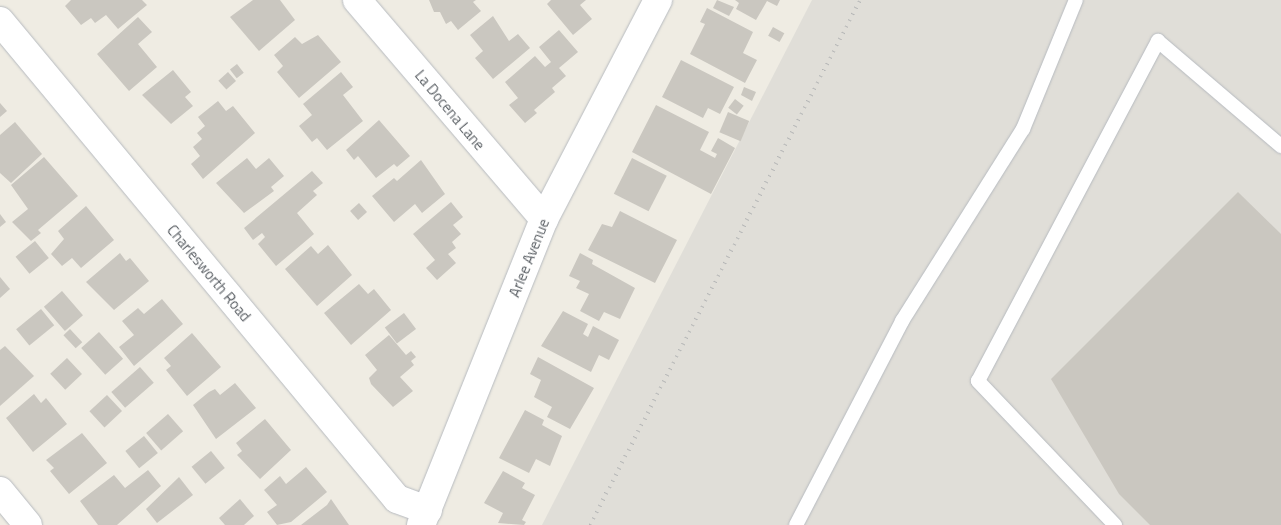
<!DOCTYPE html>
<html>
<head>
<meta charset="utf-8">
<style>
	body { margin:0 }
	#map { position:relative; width:1281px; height:525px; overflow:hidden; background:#efece3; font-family:"Titillium Web",sans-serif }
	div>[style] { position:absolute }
	.industrial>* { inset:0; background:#e0ded8 }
	.building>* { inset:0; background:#cac7c0; transform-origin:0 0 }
	.roads { filter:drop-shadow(0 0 1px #b6babf) drop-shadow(0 0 1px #b6babf) }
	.service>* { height:14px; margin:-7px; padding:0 7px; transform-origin:7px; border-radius:7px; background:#fff }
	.minor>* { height:28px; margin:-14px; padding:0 14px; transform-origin:14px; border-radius:14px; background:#fff }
	.rail>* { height:4px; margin-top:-2px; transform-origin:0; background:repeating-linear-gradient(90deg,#b5b6b6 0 1px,transparent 0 7px) }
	span { translate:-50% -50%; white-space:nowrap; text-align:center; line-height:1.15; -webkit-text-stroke:4.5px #fff; paint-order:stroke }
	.street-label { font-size:15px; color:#5b6065 }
</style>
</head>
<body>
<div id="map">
	<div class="industrial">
		<div style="clip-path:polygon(812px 0,1281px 0,1281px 525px,542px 525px)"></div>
	</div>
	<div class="building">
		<div style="clip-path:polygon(71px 0,142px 0,147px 5px,118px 29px,106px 15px,95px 23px,91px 18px,81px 25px,65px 6px)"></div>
		<div style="clip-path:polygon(253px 0,280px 0,295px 20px,259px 51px,230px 17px)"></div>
		<div style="clip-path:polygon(429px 0,476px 0,473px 2px,481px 11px,458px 30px,451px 21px,446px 24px,440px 12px,434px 12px)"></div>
		<div style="clip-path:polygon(551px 0,586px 0,580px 5px,592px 19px,573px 35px,547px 4px)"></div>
		<div style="clip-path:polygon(717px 0,734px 7px,729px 16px,713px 8px)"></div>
		<div style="clip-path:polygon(735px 0,780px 0,777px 6px,767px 1px,756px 20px,736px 9px,739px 3px)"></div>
		<div style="clip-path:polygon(707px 8px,753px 32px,743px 53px,757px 60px,745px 83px,690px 54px,705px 24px,700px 22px)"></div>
		<div style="clip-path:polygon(493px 16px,509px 41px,518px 34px,530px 48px,493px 79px,475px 58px,483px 51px,470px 35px)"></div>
		<div style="clip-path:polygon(138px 17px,152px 32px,138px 44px,157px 67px,129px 91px,97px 54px)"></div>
		<div style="left:773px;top:27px;width:13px;height:10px;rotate:29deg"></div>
		<div style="clip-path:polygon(559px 30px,578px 52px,559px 68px,566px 76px,552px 88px,555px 92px,534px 110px,537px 113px,525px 123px,509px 105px,518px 98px,505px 82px,535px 56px,545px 67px,551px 62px,539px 47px)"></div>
		<div style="clip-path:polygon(318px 35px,341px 62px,299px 98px,277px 72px,283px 66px,274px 55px,295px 37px,302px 44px)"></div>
		<div style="clip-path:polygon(681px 60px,734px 87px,720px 114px,708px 108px,703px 118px,662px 97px)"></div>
		<div style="left:237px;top:64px;width:11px;height:9px;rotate:52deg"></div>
		<div style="clip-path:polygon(173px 70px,191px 92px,185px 97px,193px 106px,171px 124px,142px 95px)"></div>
		<div style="left:228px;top:72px;width:12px;height:13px;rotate:48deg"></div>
		<div style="clip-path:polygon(341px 72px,353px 87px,343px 95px,363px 121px,327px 150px,317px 138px,312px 142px,299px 126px,312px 115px,303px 104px)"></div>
		<div style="clip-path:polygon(744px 87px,756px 92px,752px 101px,741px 95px)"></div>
		<div style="left:735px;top:99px;width:11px;height:11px;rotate:38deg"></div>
		<div style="clip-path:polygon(218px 101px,226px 111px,233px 106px,255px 133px,203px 179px,191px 164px,200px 156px,193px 147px,202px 139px,197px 133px,205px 126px,198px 117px)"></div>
		<div style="clip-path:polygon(0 103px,7px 111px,0 117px)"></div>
		<div style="clip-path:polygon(656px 105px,709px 132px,700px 150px,715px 158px,717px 154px,711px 151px,718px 138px,735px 148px,711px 194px,632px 152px)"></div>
		<div style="left:728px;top:112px;width:23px;height:22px;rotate:23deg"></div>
		<div style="clip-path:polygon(379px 120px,410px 156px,397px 167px,394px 164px,376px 178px,358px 156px,354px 160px,346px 150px)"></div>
		<div style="clip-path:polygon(15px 122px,42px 154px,11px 183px,0 173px,0 135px)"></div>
		<div style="clip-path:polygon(44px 157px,78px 196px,38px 230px,41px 233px,31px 241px,12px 222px,28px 209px,11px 185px)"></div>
		<div style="clip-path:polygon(247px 158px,256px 169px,269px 158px,284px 176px,271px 187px,274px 191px,244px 213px,216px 183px)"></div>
		<div style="left:632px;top:158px;width:39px;height:40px;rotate:27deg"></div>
		<div style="clip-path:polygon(421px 160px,445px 194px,422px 213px,415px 204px,394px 222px,372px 196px,394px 178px,397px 181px)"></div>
		<div style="clip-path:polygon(312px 171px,323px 183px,313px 191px,317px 195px,297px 213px,314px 234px,276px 266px,258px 244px,265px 237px,262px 233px,253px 240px,244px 228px)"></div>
		<div style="clip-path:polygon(1238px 192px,1281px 234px,1281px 525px,1150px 525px,1119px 494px,1051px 379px)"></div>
		<div style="clip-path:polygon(451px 202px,463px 217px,453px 225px,461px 234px,452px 242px,456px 248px,448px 254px,456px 263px,437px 280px,426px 268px,435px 260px,413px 234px)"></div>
		<div style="left:359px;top:203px;width:12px;height:12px;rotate:48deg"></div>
		<div style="clip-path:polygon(86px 206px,114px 240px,81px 268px,72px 258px,62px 266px,51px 254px,64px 239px,58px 231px)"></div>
		<div style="clip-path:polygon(620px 211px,677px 240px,655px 283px,588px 250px,602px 224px,612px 227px)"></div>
		<div style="clip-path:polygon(0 214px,6px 222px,0 227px)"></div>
		<div style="left:35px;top:241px;width:22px;height:25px;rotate:51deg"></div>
		<div style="clip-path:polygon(328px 245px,352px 275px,317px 306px,285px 269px,311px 246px,318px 254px)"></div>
		<div style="clip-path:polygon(120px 253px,126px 261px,130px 258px,149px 281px,114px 310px,86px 282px)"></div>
		<div style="clip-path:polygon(580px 253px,593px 260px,592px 264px,635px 288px,620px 319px,604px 312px,599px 321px,580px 311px,589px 294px,576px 288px,580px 281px,569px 276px)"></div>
		<div style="clip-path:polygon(0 277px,10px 289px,0 298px)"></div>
		<div style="clip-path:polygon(359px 284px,368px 294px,374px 289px,391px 310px,351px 345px,324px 313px)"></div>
		<div style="left:62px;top:291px;width:32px;height:24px;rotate:49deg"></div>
		<div style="clip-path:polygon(162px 299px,183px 324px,134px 366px,119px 347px,134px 335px,122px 321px,138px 308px,144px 314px)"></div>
		<div style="left:41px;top:309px;width:21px;height:32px;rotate:51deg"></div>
		<div style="clip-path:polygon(563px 311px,588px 324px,583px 334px,588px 337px,593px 326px,619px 340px,609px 360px,599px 355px,591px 372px,541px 346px)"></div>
		<div style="left:404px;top:313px;width:20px;height:24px;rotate:53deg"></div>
		<div style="left:70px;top:329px;width:18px;height:9px;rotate:47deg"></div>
		<div style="left:99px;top:332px;width:36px;height:24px;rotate:48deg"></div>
		<div style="clip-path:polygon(192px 333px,221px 367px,187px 396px,166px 370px,171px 366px,164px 358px)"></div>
		<div style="clip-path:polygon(389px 335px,406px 355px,411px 351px,416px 357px,411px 361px,414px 365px,400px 377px,413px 391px,393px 407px,371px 384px,369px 378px,377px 370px,365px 355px)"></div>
		<div style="clip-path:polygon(5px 346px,34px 376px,0 406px,0 350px)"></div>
		<div style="clip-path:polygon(538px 357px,594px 388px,570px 429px,547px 417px,552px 407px,534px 397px,541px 380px,530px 374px)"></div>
		<div style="left:67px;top:358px;width:22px;height:23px;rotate:47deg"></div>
		<div style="left:140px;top:367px;width:21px;height:38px;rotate:49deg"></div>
		<div style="clip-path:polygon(235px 383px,256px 408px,216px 439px,193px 405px,209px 392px,215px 389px,220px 395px)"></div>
		<div style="clip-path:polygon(34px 394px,41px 403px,46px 398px,67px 424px,33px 452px,6px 418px)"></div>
		<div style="left:107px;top:395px;width:22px;height:24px;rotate:47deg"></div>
		<div style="clip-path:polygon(525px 410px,544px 420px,542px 425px,562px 436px,550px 466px,536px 459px,529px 473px,499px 458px)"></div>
		<div style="left:168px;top:414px;width:23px;height:29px;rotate:49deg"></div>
		<div style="clip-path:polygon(265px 419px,291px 450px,260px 479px,237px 455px,242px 451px,236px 443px)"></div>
		<div style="clip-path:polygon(82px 433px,107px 463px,69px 494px,50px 471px,54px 468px,46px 460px)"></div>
		<div style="left:144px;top:436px;width:22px;height:24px;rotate:51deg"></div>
		<div style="left:211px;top:451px;width:22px;height:25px;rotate:51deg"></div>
		<div style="clip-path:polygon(306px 467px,327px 492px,291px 522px,277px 525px,267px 512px,277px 505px,264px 490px,280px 476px,286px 484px)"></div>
		<div style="clip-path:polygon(148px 470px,161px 486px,117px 525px,98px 525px,80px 501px,114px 475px,125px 488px)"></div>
		<div style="clip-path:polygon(503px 471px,525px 483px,522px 488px,535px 495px,522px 520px,526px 522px,524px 525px,498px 523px,503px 513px,484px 503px)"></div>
		<div style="clip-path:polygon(179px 477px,193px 495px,157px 523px,146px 509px)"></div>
		<div style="clip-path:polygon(240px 499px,254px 516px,244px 525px,225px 525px,219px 518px)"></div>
		<div style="clip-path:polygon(331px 499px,349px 525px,301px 525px,327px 505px)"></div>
	</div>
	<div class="roads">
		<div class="service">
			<div style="left:796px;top:525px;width:230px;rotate:-62.5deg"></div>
			<div style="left:902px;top:321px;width:227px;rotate:-57.8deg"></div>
			<div style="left:1023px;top:129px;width:139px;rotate:-67.7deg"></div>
			<div style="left:1115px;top:525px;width:199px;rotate:-133.6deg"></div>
			<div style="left:978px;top:381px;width:385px;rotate:-62.1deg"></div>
			<div style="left:1158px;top:41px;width:162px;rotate:40.5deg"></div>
		</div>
		<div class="minor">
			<div style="left:357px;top:0;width:288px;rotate:49.5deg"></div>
			<div style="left:0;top:21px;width:621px;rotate:50.29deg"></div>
			<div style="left:397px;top:499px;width:33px;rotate:20deg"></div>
			<div style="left:0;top:491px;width:44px;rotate:50.5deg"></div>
			<div style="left:421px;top:525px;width:330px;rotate:-68.1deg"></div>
			<div style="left:544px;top:219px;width:247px;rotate:-62.5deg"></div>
		</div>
	</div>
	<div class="rail">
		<div style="left:590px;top:525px;width:590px;rotate:-62.78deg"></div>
	</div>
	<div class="street-label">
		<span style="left:450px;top:110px;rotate:50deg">La Docena Lane</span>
		<span style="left:529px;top:258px;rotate:-68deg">Arlee Avenue</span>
		<span style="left:209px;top:273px;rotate:50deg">Charlesworth Road</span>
	</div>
</div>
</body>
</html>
